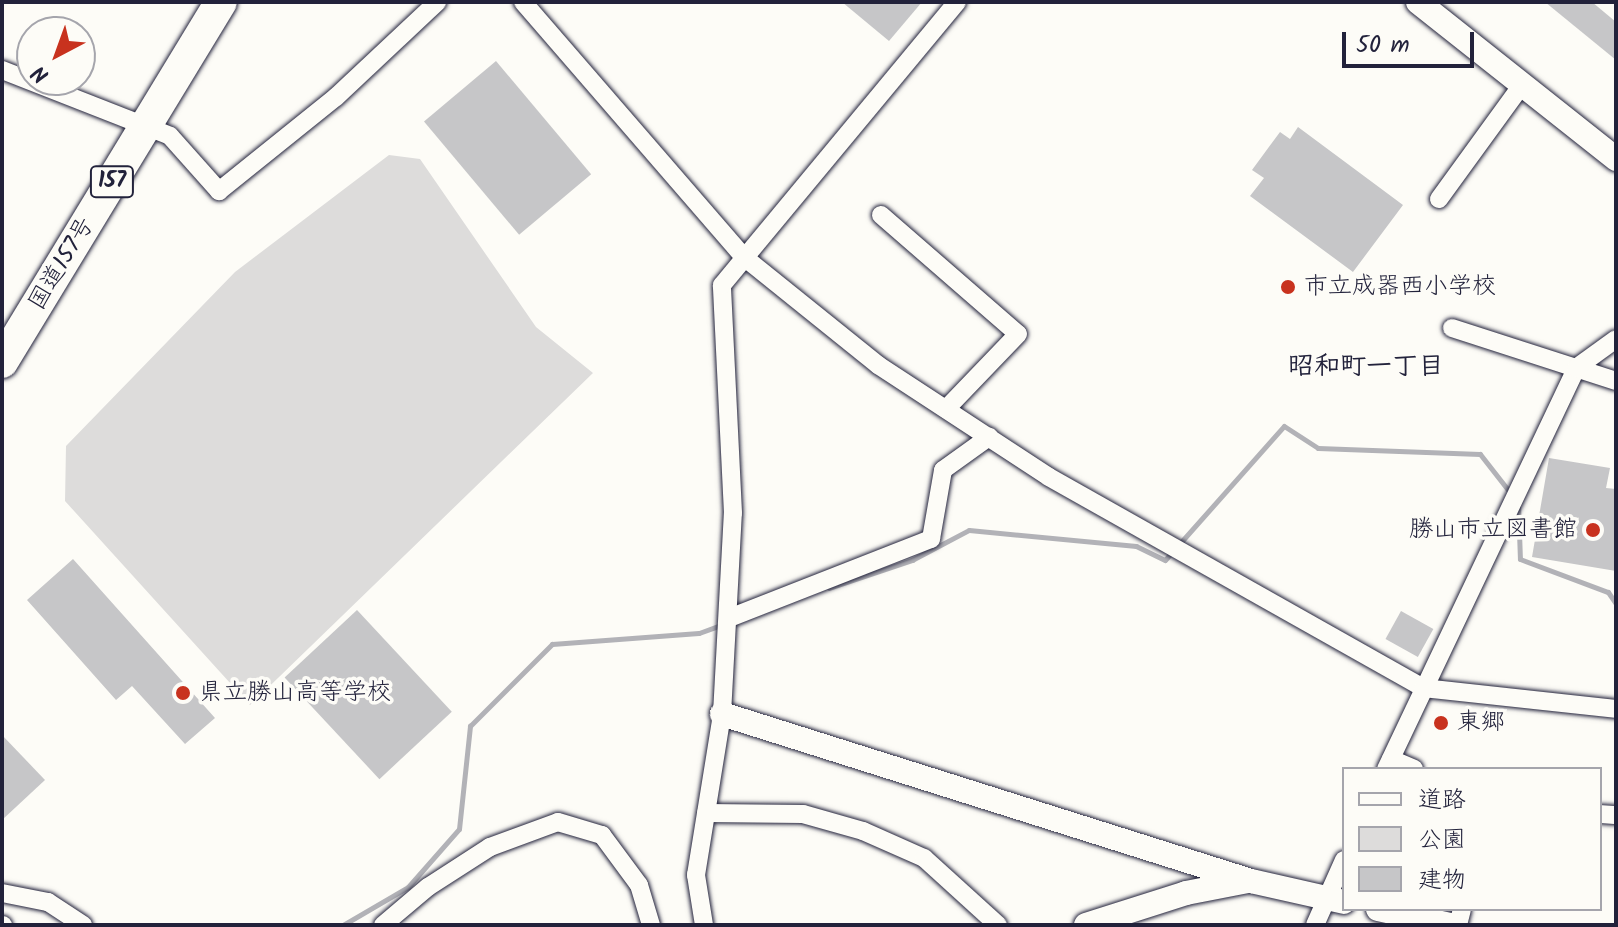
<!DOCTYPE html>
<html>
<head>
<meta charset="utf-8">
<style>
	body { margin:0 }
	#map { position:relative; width:1618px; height:927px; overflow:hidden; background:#fdfcf7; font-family:Kalam,"Klee One",sans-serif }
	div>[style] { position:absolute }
	.green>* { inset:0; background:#dddcdb }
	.stream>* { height:5px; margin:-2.5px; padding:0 2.5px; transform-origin:2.5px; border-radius:2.5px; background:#b2b2b7 }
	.building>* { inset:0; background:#c6c6c8; transform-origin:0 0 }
	.roads { filter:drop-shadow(0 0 2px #22223b) drop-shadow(0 0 2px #22223b) }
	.minor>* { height:18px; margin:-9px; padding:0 9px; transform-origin:9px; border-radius:9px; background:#fdfcf7 }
	.tertiary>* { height:24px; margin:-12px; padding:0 12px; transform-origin:12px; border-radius:12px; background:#fdfcf7 }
	.trunk>* { height:32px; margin:-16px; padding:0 16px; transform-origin:16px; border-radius:16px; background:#fdfcf7 }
	.dots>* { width:22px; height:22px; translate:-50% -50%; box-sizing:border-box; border:4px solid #fdfcf7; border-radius:50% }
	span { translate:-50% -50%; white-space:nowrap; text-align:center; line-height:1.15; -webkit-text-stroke:7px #fdfcf7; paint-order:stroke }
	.shield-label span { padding:2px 6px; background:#fdfcf7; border:2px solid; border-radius:6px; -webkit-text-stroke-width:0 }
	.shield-label { font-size:22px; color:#22223b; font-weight:700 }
	.street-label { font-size:24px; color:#22223b }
	.poi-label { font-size:24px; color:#22223b }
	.left { translate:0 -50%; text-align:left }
	.right { translate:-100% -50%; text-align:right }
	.neighbourhood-label { font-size:26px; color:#22223b; font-weight:700 }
	.frame { position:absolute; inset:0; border:4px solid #22223b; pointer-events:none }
	.legend { position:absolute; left:1342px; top:767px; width:260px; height:144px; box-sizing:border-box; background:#fdfcf7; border:2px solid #a5a5ac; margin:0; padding:10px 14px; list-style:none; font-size:24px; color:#22223b }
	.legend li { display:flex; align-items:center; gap:16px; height:40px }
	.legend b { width:40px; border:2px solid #a5a5ac }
	.north { position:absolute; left:16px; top:16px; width:80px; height:80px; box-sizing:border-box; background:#fdfcf7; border:2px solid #a5a5ac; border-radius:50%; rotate:221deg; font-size:22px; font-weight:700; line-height:32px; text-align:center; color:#22223b }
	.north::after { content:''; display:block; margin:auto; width:28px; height:36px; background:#c8321e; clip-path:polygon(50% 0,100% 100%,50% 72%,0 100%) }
	.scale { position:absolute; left:1342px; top:32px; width:132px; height:36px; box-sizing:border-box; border:4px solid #22223b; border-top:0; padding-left:10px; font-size:24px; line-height:28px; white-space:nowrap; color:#22223b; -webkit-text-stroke:6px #fdfcf7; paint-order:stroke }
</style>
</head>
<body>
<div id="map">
	<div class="green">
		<div style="clip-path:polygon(389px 155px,420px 159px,536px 327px,593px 373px,250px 705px,65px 501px,66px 446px,235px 272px)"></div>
	</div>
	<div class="stream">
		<div style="left:1518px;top:503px;width:56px;rotate:88deg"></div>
		<div style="left:1520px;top:559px;width:94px;rotate:20.6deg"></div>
		<div style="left:1608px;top:592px;width:14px;rotate:56deg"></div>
		<div style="left:829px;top:588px;width:88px;rotate:-18.6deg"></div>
		<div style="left:912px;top:560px;width:64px;rotate:-27.8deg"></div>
		<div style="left:969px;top:530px;width:168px;rotate:5.5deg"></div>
		<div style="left:1136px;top:546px;width:32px;rotate:26deg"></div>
		<div style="left:1165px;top:560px;width:179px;rotate:-48.4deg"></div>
		<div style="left:1284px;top:426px;width:40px;rotate:32.9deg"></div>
		<div style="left:1318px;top:448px;width:162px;rotate:2.1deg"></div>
		<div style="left:1480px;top:454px;width:52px;rotate:52deg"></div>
		<div style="left:343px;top:925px;width:75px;rotate:-30.3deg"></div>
		<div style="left:408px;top:887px;width:77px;rotate:-48.7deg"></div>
		<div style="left:459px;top:829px;width:104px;rotate:-83.9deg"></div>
		<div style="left:470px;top:726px;width:116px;rotate:-45deg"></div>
		<div style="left:552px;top:644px;width:147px;rotate:-4.3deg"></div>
		<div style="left:699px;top:633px;width:23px;rotate:-20deg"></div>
	</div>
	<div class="building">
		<div style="clip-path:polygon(842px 2px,922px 2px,889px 41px)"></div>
		<div style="clip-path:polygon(1545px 2px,1592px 2px,1616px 22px,1616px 60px)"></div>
		<div style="left:496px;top:61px;width:148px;height:94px;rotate:50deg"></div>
		<div style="clip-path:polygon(1298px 127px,1403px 205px,1353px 272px,1250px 196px,1264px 178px,1252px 170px,1280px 132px,1290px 139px)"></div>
		<div style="clip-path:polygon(1549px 458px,1610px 468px,1606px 488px,1616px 489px,1616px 571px,1532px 557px)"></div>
		<div style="clip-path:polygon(73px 559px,215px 718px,185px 744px,132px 686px,116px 700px,27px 600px)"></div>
		<div style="left:357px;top:610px;width:139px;height:99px;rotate:47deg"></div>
		<div style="left:1401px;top:611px;width:37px;height:32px;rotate:29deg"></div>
		<div style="clip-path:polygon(2px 735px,45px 780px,2px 820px)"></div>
	</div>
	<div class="roads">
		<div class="minor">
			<div style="left:523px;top:2px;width:339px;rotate:49.1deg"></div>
			<div style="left:745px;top:258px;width:171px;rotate:38.8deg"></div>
			<div style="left:878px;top:365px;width:204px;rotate:33.2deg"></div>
			<div style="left:1049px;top:477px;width:429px;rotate:29.4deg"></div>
			<div style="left:1423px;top:688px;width:194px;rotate:6.2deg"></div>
			<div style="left:2px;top:70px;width:180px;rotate:21.4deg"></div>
			<div style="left:170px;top:136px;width:74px;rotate:48.3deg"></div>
			<div style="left:219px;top:191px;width:150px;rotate:-38.8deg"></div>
			<div style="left:336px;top:97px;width:139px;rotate:-43.2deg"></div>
			<div style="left:1439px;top:199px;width:140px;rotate:-54deg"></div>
			<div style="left:881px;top:215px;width:181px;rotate:41deg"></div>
			<div style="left:1018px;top:334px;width:104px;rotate:133.8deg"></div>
			<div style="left:1452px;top:328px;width:172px;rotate:17.9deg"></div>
			<div style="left:729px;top:618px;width:217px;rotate:-21.4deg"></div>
			<div style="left:931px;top:539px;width:70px;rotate:-80.1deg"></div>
			<div style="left:943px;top:470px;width:57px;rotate:-35.7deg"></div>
			<div style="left:1391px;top:759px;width:25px;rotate:23deg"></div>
			<div style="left:1386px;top:769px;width:444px;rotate:-64.6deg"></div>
			<div style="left:1576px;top:368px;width:49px;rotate:-35.9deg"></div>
			<div style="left:706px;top:813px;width:97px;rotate:0.6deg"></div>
			<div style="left:803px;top:814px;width:62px;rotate:15.8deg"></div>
			<div style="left:863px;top:831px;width:67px;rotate:23.9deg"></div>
			<div style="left:924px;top:858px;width:100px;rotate:42.2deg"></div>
			<div style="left:1600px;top:814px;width:16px;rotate:4deg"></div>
			<div style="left:2px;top:893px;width:47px;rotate:11.1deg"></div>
			<div style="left:48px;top:902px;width:42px;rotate:33.3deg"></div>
			<div style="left:2px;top:925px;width:1px"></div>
			<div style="left:383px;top:925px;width:59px;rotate:-40.2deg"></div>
			<div style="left:428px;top:887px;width:74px;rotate:-32.8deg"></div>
			<div style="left:490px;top:847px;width:72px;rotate:-20.2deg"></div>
			<div style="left:558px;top:822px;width:46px;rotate:16.5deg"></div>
			<div style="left:602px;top:835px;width:62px;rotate:53.5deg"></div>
			<div style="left:639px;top:885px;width:42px;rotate:73.3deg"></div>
			<div style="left:704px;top:925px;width:51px;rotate:-99.1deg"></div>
			<div style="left:696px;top:875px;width:163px;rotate:-80.8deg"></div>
			<div style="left:722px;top:714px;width:201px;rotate:-86.9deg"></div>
			<div style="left:733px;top:513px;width:228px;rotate:-92.8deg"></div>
			<div style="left:722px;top:285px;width:368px;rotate:-50.3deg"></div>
			<div style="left:1315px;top:925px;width:71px;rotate:-66deg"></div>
			<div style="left:1458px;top:925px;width:16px;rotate:-76deg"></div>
		</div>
		<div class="tertiary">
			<div style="left:1418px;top:2px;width:253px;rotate:38.4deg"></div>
			<div style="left:722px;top:714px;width:555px;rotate:17.52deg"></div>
			<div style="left:1251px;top:881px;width:95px;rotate:12.7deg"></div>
			<div style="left:1378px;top:909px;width:75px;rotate:12.4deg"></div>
			<div style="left:1086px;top:925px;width:105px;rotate:-17.7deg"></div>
			<div style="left:1186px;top:893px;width:63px;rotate:-11deg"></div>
		</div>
		<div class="trunk">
			<div style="left:2px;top:362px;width:421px;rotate:-58.7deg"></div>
		</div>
	</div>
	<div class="dots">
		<div style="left:1288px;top:287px;background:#c8321e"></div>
		<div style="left:1593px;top:530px;background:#c8321e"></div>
		<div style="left:183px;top:693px;background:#c8321e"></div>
		<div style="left:1441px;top:723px;background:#c8321e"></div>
	</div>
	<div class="shield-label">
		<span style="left:112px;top:182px">157</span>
	</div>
	<div class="street-label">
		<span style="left:62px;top:264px;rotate:-59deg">国道157号</span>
	</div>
	<div class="poi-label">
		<span class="left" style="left:1304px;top:287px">市立成器西小学校</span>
		<span class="right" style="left:1577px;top:530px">勝山市立図書館</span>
		<span class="left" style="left:199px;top:693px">県立勝山高等学校</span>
		<span class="left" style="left:1457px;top:723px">東郷</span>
	</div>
	<div class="neighbourhood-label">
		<span style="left:1366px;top:368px">昭和町一丁目</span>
	</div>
	<div class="frame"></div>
	<ul class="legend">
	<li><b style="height:10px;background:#fdfcf7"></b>道路</li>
	<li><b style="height:22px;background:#dddcdb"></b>公園</li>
	<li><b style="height:22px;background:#c6c6c8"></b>建物</li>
	</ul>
	<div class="north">N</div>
	<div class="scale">50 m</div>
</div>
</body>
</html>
